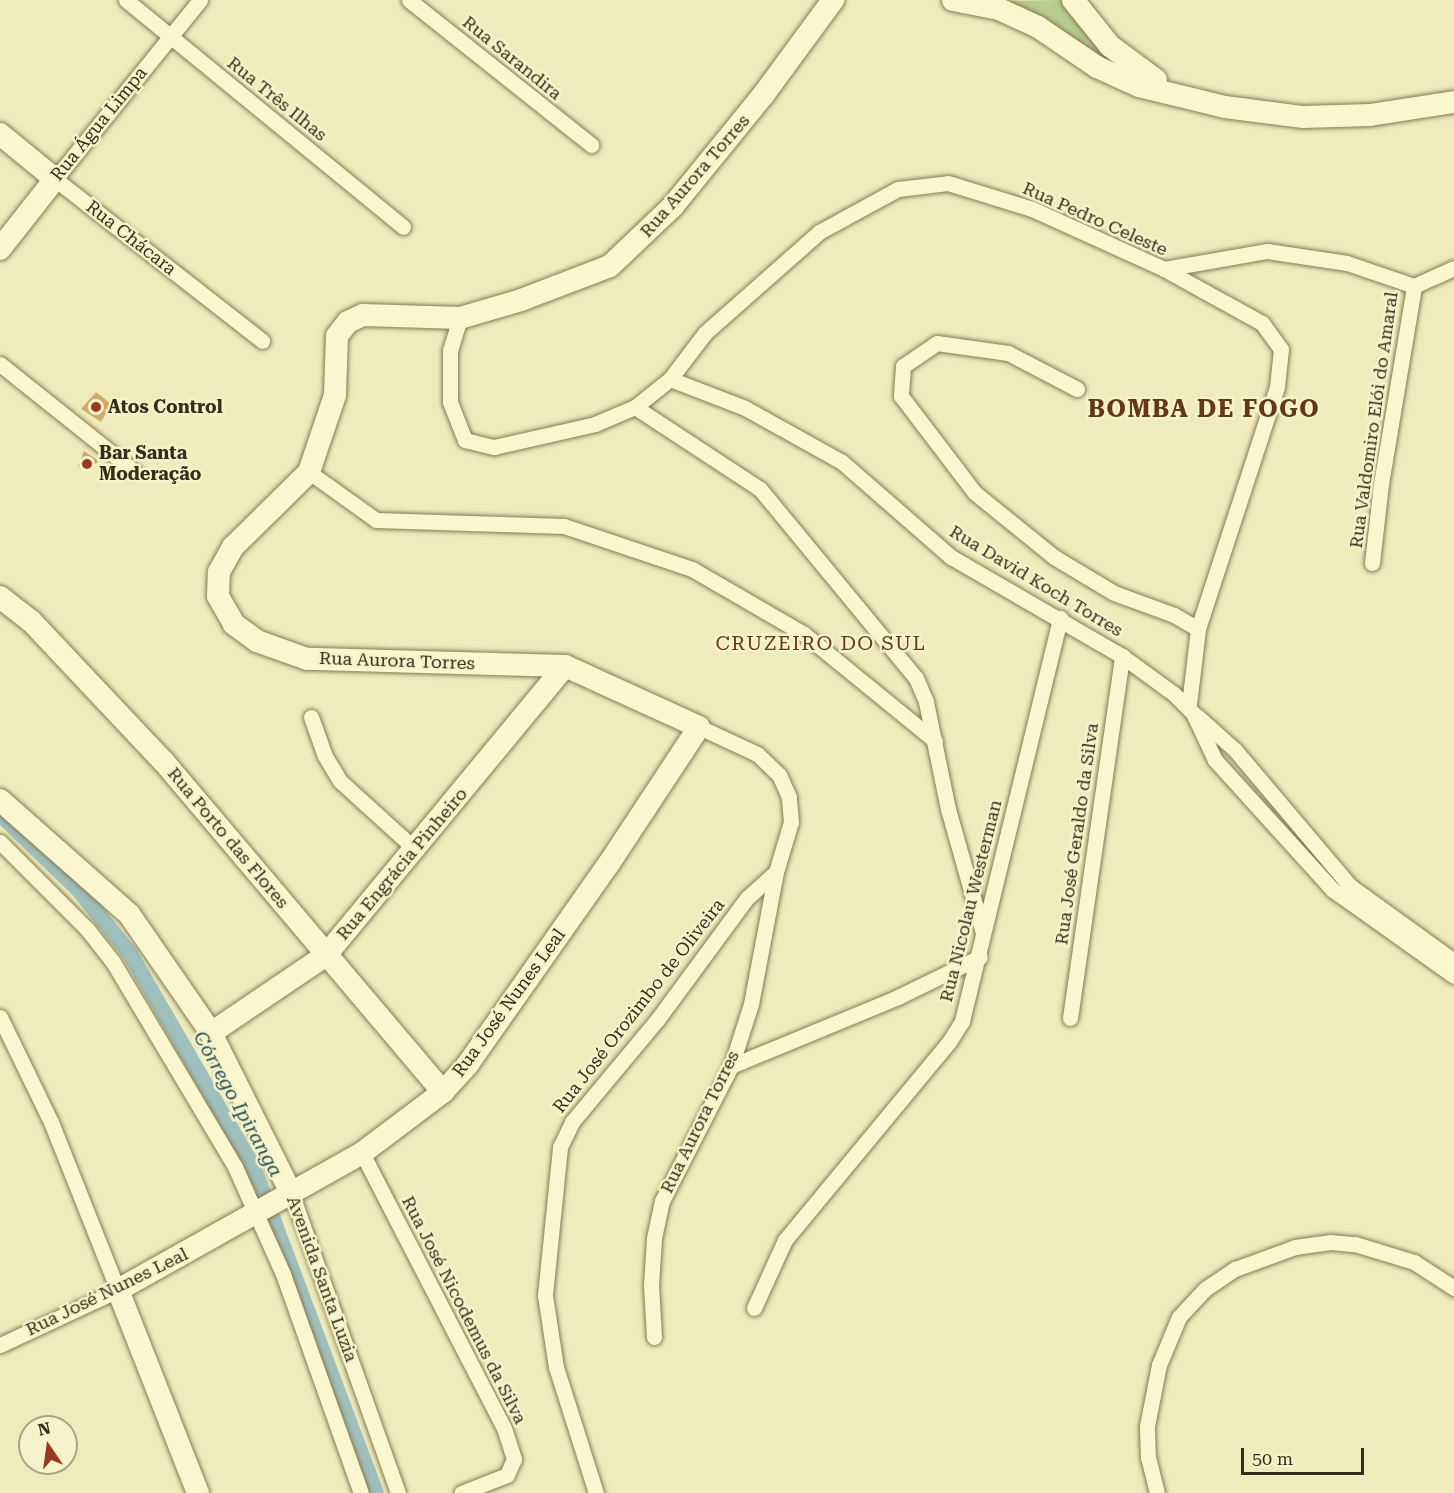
<!DOCTYPE html>
<html>
<head>
<meta charset="utf-8">
<style>
	body { margin:0 }
	#map { position:relative; width:1454px; height:1493px; overflow:hidden; background:#efebba; font-family:"Roboto Serif",serif }
	div>[style] { position:absolute }
	.green>* { inset:0; background:#b8cd8e }
	.canal>* { height:16px; margin:-8px; padding:0 8px; transform-origin:8px; border-radius:8px; background:#9fbfbd }
	.building>* { inset:0; background:#cfac6e }
	.roads { filter:drop-shadow(0 0 2px #867a54) drop-shadow(0 0 2px #867a54) }
	.street>* { height:15px; margin:-7.5px; padding:0 7.5px; transform-origin:7.5px; border-radius:7.5px; background:#faf6cd }
	.secondary>* { height:22px; margin:-11px; padding:0 11px; transform-origin:11px; border-radius:11px; background:#faf6cd }
	.dots>* { width:16px; height:16px; translate:-50% -50%; box-sizing:border-box; border:3px solid #f6f3ca; border-radius:50% }
	span { translate:-50% -50%; white-space:nowrap; text-align:center; line-height:1.15; -webkit-text-stroke:5px #f6f3ca; paint-order:stroke }
	.street-label { font-size:18px; color:#352d1a }
	.poi-label { font-size:18px; color:#352d1a; font-weight:700 }
	.left { translate:0 -50%; text-align:left }
	.neighbourhood-label { font-size:20px; color:#633817; letter-spacing:1.5px }
	.water-label { font-size:20px; color:#284e55; font-style:italic }
	.district-label { font-size:24px; color:#633817; font-weight:700; letter-spacing:1.5px }
	.north { position:absolute; left:18px; top:1415px; width:60px; height:60px; box-sizing:border-box; background:#f6f3ca; border:2px solid #a9a484; border-radius:50%; rotate:347deg; font-size:16px; font-weight:700; line-height:24px; text-align:center; color:#352d1a }
	.north::after { content:''; display:block; margin:auto; width:21px; height:27px; background:#983a22; clip-path:polygon(50% 0,100% 100%,50% 72%,0 100%) }
	.scale { position:absolute; left:1241px; top:1448px; width:123px; height:27px; box-sizing:border-box; border:3px solid #352d1a; border-top:0; padding-left:8px; font-size:18px; line-height:21px; white-space:nowrap; color:#352d1a; -webkit-text-stroke:4px #f6f3ca; paint-order:stroke }
</style>
</head>
<body>
<div id="map">
	<div class="green">
		<div style="clip-path:polygon(1063px 0,1089px 38px,1110px 60px,1104px 60px,1043px 17px,1008px 1px)"></div>
	</div>
	<div class="canal">
		<div style="left:0;top:814px;width:108px;rotate:43.9deg"></div>
		<div style="left:78px;top:889px;width:83px;rotate:51.3deg"></div>
		<div style="left:130px;top:954px;width:248px;rotate:60deg"></div>
		<div style="left:254px;top:1169px;width:346px;rotate:69.4deg"></div>
	</div>
	<div class="building">
		<div style="clip-path:polygon(96px 392px,111px 404px,101px 422px,81px 409px)"></div>
		<div style="clip-path:polygon(84px 451px,99px 461px,86px 472px,78px 466px)"></div>
	</div>
	<div class="roads">
		<div class="street">
			<div style="left:126px;top:0;width:358px;rotate:39.3deg"></div>
			<div style="left:200px;top:0;width:230px;rotate:129deg"></div>
			<div style="left:55px;top:179px;width:263px;rotate:38deg"></div>
			<div style="left:409px;top:0;width:233px;rotate:38.5deg"></div>
			<div style="left:1164px;top:269px;width:105px;rotate:-9.9deg"></div>
			<div style="left:1267px;top:251px;width:81px;rotate:8.5deg"></div>
			<div style="left:1347px;top:263px;width:71px;rotate:18.9deg"></div>
			<div style="left:1414px;top:286px;width:44px;rotate:-24.2deg"></div>
			<div style="left:460px;top:318px;width:34px;rotate:107deg"></div>
			<div style="left:450px;top:350px;width:52px;rotate:90deg"></div>
			<div style="left:450px;top:402px;width:41px;rotate:68.5deg"></div>
			<div style="left:465px;top:440px;width:30px;rotate:14deg"></div>
			<div style="left:494px;top:447px;width:104px;rotate:-12.8deg"></div>
			<div style="left:595px;top:424px;width:43px;rotate:-23deg"></div>
			<div style="left:635px;top:407px;width:45px;rotate:-38.7deg"></div>
			<div style="left:670px;top:379px;width:58px;rotate:-52.7deg"></div>
			<div style="left:705px;top:333px;width:152px;rotate:-41.5deg"></div>
			<div style="left:819px;top:232px;width:90px;rotate:-28.6deg"></div>
			<div style="left:898px;top:189px;width:50px;rotate:-6.8deg"></div>
			<div style="left:948px;top:183px;width:88px;rotate:17.2deg"></div>
			<div style="left:1032px;top:209px;width:145px;rotate:24.4deg"></div>
			<div style="left:1164px;top:269px;width:112px;rotate:28.9deg"></div>
			<div style="left:1262px;top:323px;width:32px;rotate:54deg"></div>
			<div style="left:1281px;top:349px;width:38px;rotate:96deg"></div>
			<div style="left:1277px;top:387px;width:255px;rotate:108.1deg"></div>
			<div style="left:1198px;top:629px;width:77px;rotate:96.8deg"></div>
			<div style="left:0;top:364px;width:171px;rotate:38.6deg"></div>
			<div style="left:670px;top:379px;width:80px;rotate:21.1deg"></div>
			<div style="left:745px;top:408px;width:111px;rotate:29.1deg"></div>
			<div style="left:842px;top:462px;width:145px;rotate:41.1deg"></div>
			<div style="left:951px;top:557px;width:198px;rotate:30.1deg"></div>
			<div style="left:1122px;top:656px;width:64px;rotate:36.2deg"></div>
			<div style="left:1174px;top:694px;width:27px;rotate:45deg"></div>
			<div style="left:1193px;top:713px;width:52px;rotate:64.9deg"></div>
			<div style="left:1215px;top:760px;width:176px;rotate:47.8deg"></div>
			<div style="left:1333px;top:890px;width:148px;rotate:35.4deg"></div>
			<div style="left:1077px;top:389px;width:78px;rotate:-152.4deg"></div>
			<div style="left:1008px;top:353px;width:72px;rotate:-172deg"></div>
			<div style="left:937px;top:343px;width:41px;rotate:145.9deg"></div>
			<div style="left:903px;top:366px;width:30px;rotate:94deg"></div>
			<div style="left:901px;top:396px;width:122px;rotate:52.7deg"></div>
			<div style="left:975px;top:493px;width:102px;rotate:39deg"></div>
			<div style="left:1054px;top:557px;width:70px;rotate:31deg"></div>
			<div style="left:1114px;top:593px;width:64px;rotate:20.1deg"></div>
			<div style="left:1174px;top:615px;width:28px;rotate:30deg"></div>
			<div style="left:635px;top:407px;width:149px;rotate:33.3deg"></div>
			<div style="left:760px;top:489px;width:245px;rotate:50.5deg"></div>
			<div style="left:916px;top:678px;width:26px;rotate:67deg"></div>
			<div style="left:926px;top:702px;width:109px;rotate:78.4deg"></div>
			<div style="left:948px;top:809px;width:129px;rotate:74.2deg"></div>
			<div style="left:309px;top:472px;width:82px;rotate:35.6deg"></div>
			<div style="left:376px;top:520px;width:188px;rotate:1.8deg"></div>
			<div style="left:564px;top:526px;width:135px;rotate:18.6deg"></div>
			<div style="left:692px;top:569px;width:129px;rotate:30.1deg"></div>
			<div style="left:804px;top:634px;width:169px;rotate:39.2deg"></div>
			<div style="left:1372px;top:563px;width:80px;rotate:-83.5deg"></div>
			<div style="left:1381px;top:484px;width:201px;rotate:-80.5deg"></div>
			<div style="left:1197px;top:716px;width:51px;rotate:41.8deg"></div>
			<div style="left:1235px;top:750px;width:178px;rotate:49.8deg"></div>
			<div style="left:1350px;top:886px;width:128px;rotate:35.8deg"></div>
			<div style="left:311px;top:717px;width:41px;rotate:70.3deg"></div>
			<div style="left:325px;top:756px;width:29px;rotate:59deg"></div>
			<div style="left:340px;top:781px;width:103px;rotate:42.2deg"></div>
			<div style="left:0;top:842px;width:123px;rotate:45deg"></div>
			<div style="left:87px;top:929px;width:42px;rotate:51.8deg"></div>
			<div style="left:113px;top:962px;width:239px;rotate:59.2deg"></div>
			<div style="left:235px;top:1167px;width:117px;rotate:65.8deg"></div>
			<div style="left:283px;top:1274px;width:232px;rotate:70.4deg"></div>
			<div style="left:0;top:1017px;width:117px;rotate:64.1deg"></div>
			<div style="left:51px;top:1122px;width:181px;rotate:68.3deg"></div>
			<div style="left:118px;top:1290px;width:130px;rotate:155deg"></div>
			<div style="left:1070px;top:1018px;width:366px;rotate:-81.8deg"></div>
			<div style="left:731px;top:1066px;width:181px;rotate:-22.4deg"></div>
			<div style="left:898px;top:997px;width:91px;rotate:-26deg"></div>
			<div style="left:362px;top:1153px;width:309px;rotate:62.7deg"></div>
			<div style="left:504px;top:1428px;width:33px;rotate:72deg"></div>
			<div style="left:514px;top:1459px;width:17px;rotate:114deg"></div>
			<div style="left:507px;top:1475px;width:49px;rotate:158.6deg"></div>
			<div style="left:292px;top:1195px;width:316px;rotate:70.4deg"></div>
			<div style="left:754px;top:1308px;width:75px;rotate:-65.5deg"></div>
			<div style="left:785px;top:1240px;width:257px;rotate:-50.4deg"></div>
			<div style="left:949px;top:1042px;width:25px;rotate:-58deg"></div>
			<div style="left:962px;top:1021px;width:415px;rotate:-76.3deg"></div>
			<div style="left:654px;top:1337px;width:52px;rotate:-93.3deg"></div>
			<div style="left:651px;top:1285px;width:47px;rotate:-86.3deg"></div>
			<div style="left:654px;top:1238px;width:38px;rotate:-78deg"></div>
			<div style="left:662px;top:1201px;width:152px;rotate:-62.9deg"></div>
			<div style="left:731px;top:1066px;width:65px;rotate:-72.1deg"></div>
			<div style="left:751px;top:1004px;width:134px;rotate:-79.3deg"></div>
			<div style="left:776px;top:872px;width:52px;rotate:-73.3deg"></div>
			<div style="left:791px;top:822px;width:25px;rotate:-95deg"></div>
			<div style="left:789px;top:797px;width:24px;rotate:-114deg"></div>
			<div style="left:779px;top:775px;width:30px;rotate:-136deg"></div>
			<div style="left:757px;top:754px;width:64px;rotate:-155deg"></div>
			<div style="left:596px;top:1493px;width:132px;rotate:-107.6deg"></div>
			<div style="left:556px;top:1367px;width:73px;rotate:-98.7deg"></div>
			<div style="left:545px;top:1295px;width:149px;rotate:-84.2deg"></div>
			<div style="left:560px;top:1147px;width:28px;rotate:-64deg"></div>
			<div style="left:572px;top:1122px;width:133px;rotate:-50.2deg"></div>
			<div style="left:657px;top:1020px;width:152px;rotate:-53.6deg"></div>
			<div style="left:747px;top:898px;width:39px;rotate:-42deg"></div>
			<div style="left:1157px;top:1493px;width:36px;rotate:-104deg"></div>
			<div style="left:1148px;top:1458px;width:32px;rotate:-92deg"></div>
			<div style="left:1147px;top:1426px;width:62px;rotate:-78.9deg"></div>
			<div style="left:1159px;top:1365px;width:52px;rotate:-67.4deg"></div>
			<div style="left:1179px;top:1317px;width:38px;rotate:-47deg"></div>
			<div style="left:1205px;top:1289px;width:36px;rotate:-34deg"></div>
			<div style="left:1235px;top:1269px;width:64px;rotate:-20.1deg"></div>
			<div style="left:1295px;top:1247px;width:35px;rotate:-8deg"></div>
			<div style="left:1330px;top:1242px;width:25px;rotate:5deg"></div>
			<div style="left:1355px;top:1244px;width:62px;rotate:17deg"></div>
			<div style="left:1414px;top:1262px;width:48px;rotate:33deg"></div>
		</div>
		<div class="secondary">
			<div style="left:953px;top:0;width:47px;rotate:11.1deg"></div>
			<div style="left:999px;top:9px;width:43px;rotate:24.8deg"></div>
			<div style="left:1038px;top:27px;width:71px;rotate:34.1deg"></div>
			<div style="left:1097px;top:67px;width:46px;rotate:24.3deg"></div>
			<div style="left:1139px;top:86px;width:89px;rotate:13.7deg"></div>
			<div style="left:1225px;top:107px;width:79px;rotate:7.3deg"></div>
			<div style="left:1303px;top:117px;width:67px;rotate:-1.7deg"></div>
			<div style="left:1370px;top:115px;width:85px;rotate:-8.8deg"></div>
			<div style="left:1073px;top:0;width:59px;rotate:51.2deg"></div>
			<div style="left:1110px;top:46px;width:57px;rotate:36.5deg"></div>
			<div style="left:0;top:134px;width:71px;rotate:39.3deg"></div>
			<div style="left:55px;top:179px;width:89px;rotate:128.2deg"></div>
			<div style="left:0;top:597px;width:39px;rotate:38deg"></div>
			<div style="left:31px;top:621px;width:194px;rotate:46.7deg"></div>
			<div style="left:164px;top:762px;width:432px;rotate:49.8deg"></div>
			<div style="left:0;top:800px;width:172px;rotate:41.5deg"></div>
			<div style="left:129px;top:914px;width:145px;rotate:55.4deg"></div>
			<div style="left:211px;top:1033px;width:181px;rotate:63.4deg"></div>
			<div style="left:211px;top:1033px;width:139px;rotate:-34.1deg"></div>
			<div style="left:326px;top:955px;width:375px;rotate:-50.4deg"></div>
			<div style="left:198px;top:1493px;width:218px;rotate:-111.5deg"></div>
			<div style="left:118px;top:1290px;width:280px;rotate:-29.3deg"></div>
			<div style="left:362px;top:1153px;width:101px;rotate:-37deg"></div>
			<div style="left:443px;top:1092px;width:38px;rotate:-48deg"></div>
			<div style="left:468px;top:1064px;width:243px;rotate:-54.9deg"></div>
			<div style="left:608px;top:865px;width:165px;rotate:-56.6deg"></div>
			<div style="left:699px;top:727px;width:147px;rotate:-155.5deg"></div>
			<div style="left:565px;top:666px;width:258px;rotate:-178.4deg"></div>
			<div style="left:307px;top:659px;width:53px;rotate:-160.2deg"></div>
			<div style="left:257px;top:641px;width:29px;rotate:-144deg"></div>
			<div style="left:234px;top:624px;width:32px;rotate:-120deg"></div>
			<div style="left:218px;top:596px;width:24px;rotate:-88deg"></div>
			<div style="left:219px;top:572px;width:29px;rotate:-61deg"></div>
			<div style="left:233px;top:547px;width:107px;rotate:-44.6deg"></div>
			<div style="left:309px;top:472px;width:81px;rotate:-71.3deg"></div>
			<div style="left:335px;top:395px;width:59px;rotate:-88.1deg"></div>
			<div style="left:337px;top:336px;width:18px;rotate:-52deg"></div>
			<div style="left:348px;top:322px;width:17px;rotate:-25deg"></div>
			<div style="left:363px;top:315px;width:97px;rotate:1.8deg"></div>
			<div style="left:460px;top:318px;width:64px;rotate:-16.4deg"></div>
			<div style="left:521px;top:300px;width:95px;rotate:-20.9deg"></div>
			<div style="left:610px;top:266px;width:87px;rotate:-43.6deg"></div>
			<div style="left:673px;top:206px;width:144px;rotate:-50.9deg"></div>
			<div style="left:764px;top:94px;width:117px;rotate:-53.7deg"></div>
		</div>
	</div>
	<div class="dots">
		<div style="left:96px;top:407px;background:#983a22"></div>
		<div style="left:87px;top:464px;background:#983a22"></div>
	</div>
	<div class="street-label">
		<span style="left:512px;top:58px;rotate:39deg">Rua Sarandira</span>
		<span style="left:277px;top:99px;rotate:39deg">Rua Três Ilhas</span>
		<span style="left:99px;top:124px;rotate:-51deg">Rua Água Limpa</span>
		<span style="left:695px;top:176px;rotate:-49deg">Rua Aurora Torres</span>
		<span style="left:1095px;top:219px;rotate:24deg">Rua Pedro Celeste</span>
		<span style="left:131px;top:238px;rotate:38deg">Rua Chácara</span>
		<span style="left:1374px;top:420px;rotate:-82deg">Rua Valdomiro Elói do Amaral</span>
		<span style="left:1036px;top:581px;rotate:31deg">Rua David Koch Torres</span>
		<span style="left:397px;top:661px;rotate:2deg">Rua Aurora Torres</span>
		<span style="left:1077px;top:834px;rotate:-82deg">Rua José Geraldo da Silva</span>
		<span style="left:228px;top:838px;rotate:50deg">Rua Porto das Flores</span>
		<span style="left:402px;top:864px;rotate:-50deg">Rua Engrácia Pinheiro</span>
		<span style="left:971px;top:901px;rotate:-76deg">Rua Nicolau Westerman</span>
		<span style="left:509px;top:1003px;rotate:-54deg">Rua José Nunes Leal</span>
		<span style="left:639px;top:1006px;rotate:-52deg">Rua José Orozimbo de Oliveira</span>
		<span style="left:700px;top:1122px;rotate:-64deg">Rua Aurora Torres</span>
		<span style="left:322px;top:1279px;rotate:70deg">Avenida Santa Luzia</span>
		<span style="left:107px;top:1292px;rotate:-26deg">Rua José Nunes Leal</span>
		<span style="left:464px;top:1310px;rotate:63deg">Rua José Nicodemus da Silva</span>
	</div>
	<div class="poi-label">
		<span class="left" style="left:108px;top:407px">Atos Control</span>
		<span class="left" style="left:99px;top:464px">Bar Santa<br>Moderação</span>
	</div>
	<div class="neighbourhood-label">
		<span style="left:821px;top:643px">CRUZEIRO DO SUL</span>
	</div>
	<div class="water-label">
		<span style="left:238px;top:1104px;rotate:61deg">Córrego Ipiranga</span>
	</div>
	<div class="district-label">
		<span style="left:1204px;top:410px">BOMBA DE FOGO</span>
	</div>
	<div class="north">N</div>
	<div class="scale">50 m</div>
</div>
</body>
</html>
